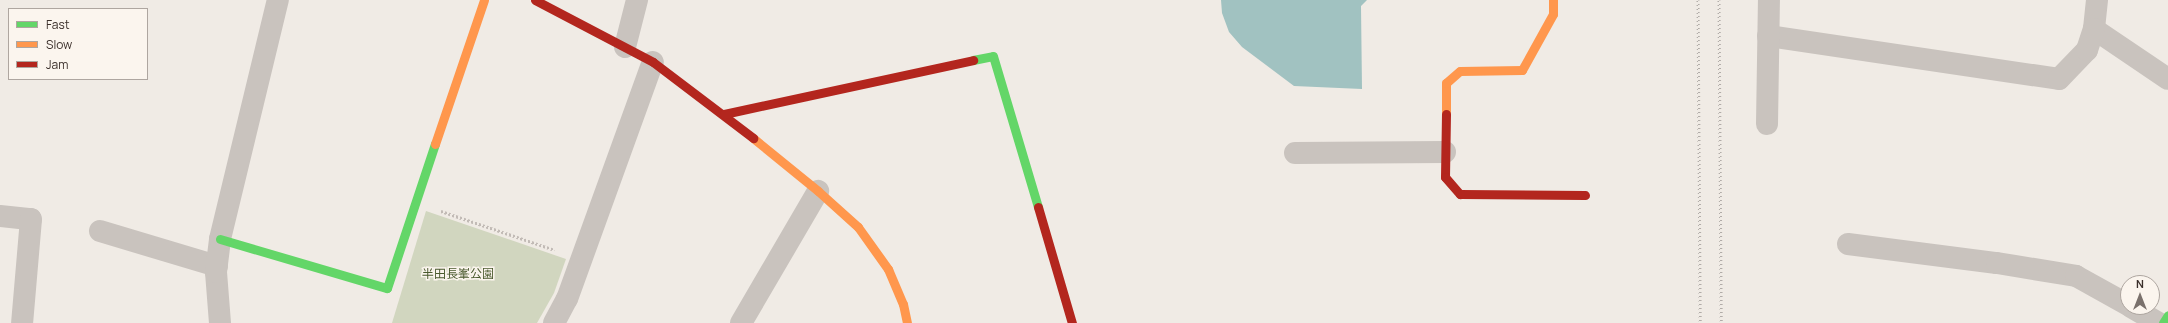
<!DOCTYPE html>
<html>
<head>
<meta charset="utf-8">
<style>
	body { margin:0 }
	#map { position:relative; width:2168px; height:323px; overflow:hidden; background:#f0ebe5; font-family:Manrope,"Noto Sans JP",sans-serif }
	div>[style] { position:absolute }
	.green>* { inset:0; background:#d1d6bf }
	.water>* { inset:0; background:#a1c2c1 }
	.path>* { height:2.5px; margin-top:-1.25px; transform-origin:0; background:repeating-linear-gradient(90deg,#c2bbb6 0 2px,transparent 0 4px) }
	.street>* { height:22px; margin:-11px; padding:0 11px; transform-origin:11px; border-radius:11px; background:#c9c3be }
	.fast>* { height:9px; margin:-4.5px; padding:0 4.5px; transform-origin:4.5px; border-radius:4.5px; background:#63d668 }
	.slow>* { height:9px; margin:-4.5px; padding:0 4.5px; transform-origin:4.5px; border-radius:4.5px; background:#ff974d }
	.jam>* { height:9px; margin:-4.5px; padding:0 4.5px; transform-origin:4.5px; border-radius:4.5px; background:#b3261e }
	.rail>* { height:3px; margin-top:-1.5px; transform-origin:0; background:repeating-linear-gradient(90deg,#b1aca8 0 1px,transparent 0 4px) }
	span { translate:-50% -50%; white-space:nowrap; text-align:center; line-height:1.15; -webkit-text-stroke:3px #fbf5ee; paint-order:stroke }
	.park-label { font-size:12px; color:#4a5a2e }
	.legend { position:absolute; left:8px; top:8px; width:140px; height:72px; box-sizing:border-box; background:#fbf5ee; border:1px solid #aea6a0; margin:0; padding:5px 7px; list-style:none; font-size:12px; color:#3b302b }
	.legend li { display:flex; align-items:center; gap:8px; height:20px }
	.legend b { width:20px; border:1px solid #aea6a0 }
	.north { position:absolute; left:2120px; top:275px; width:40px; height:40px; box-sizing:border-box; background:#fbf5ee; border:1px solid #aea6a0; border-radius:50%; rotate:0deg; font-size:11px; font-weight:700; line-height:16px; text-align:center; color:#3b302b }
	.north::after { content:''; display:block; margin:auto; width:14px; height:18px; background:#7a716c; clip-path:polygon(50% 0,100% 100%,50% 72%,0 100%) }
</style>
</head>
<body>
<div id="map">
	<div class="green">
		<div style="clip-path:polygon(426px 211px,566px 259px,554px 293px,537px 323px,392px 323px)"></div>
	</div>
	<div class="water">
		<div style="clip-path:polygon(1221px 0,1367px 0,1361px 6px,1362px 89px,1294px 86px,1242px 47px,1229px 32px,1222px 13px)"></div>
	</div>
	<div class="path">
		<div style="left:441px;top:211px;width:120px;rotate:18.9deg"></div>
	</div>
	<div class="street">
		<div style="left:2097px;top:0;width:29px;rotate:96deg"></div>
		<div style="left:2094px;top:29px;width:89px;rotate:34deg"></div>
		<div style="left:1768px;top:36px;width:294px;rotate:8.4deg"></div>
		<div style="left:2059px;top:79px;width:40px;rotate:-46deg"></div>
		<div style="left:2087px;top:50px;width:22px;rotate:-72deg"></div>
		<div style="left:625px;top:47px;width:49px;rotate:-75.7deg"></div>
		<div style="left:1767px;top:124px;width:124px;rotate:-89.1deg"></div>
		<div style="left:1295px;top:153px;width:150px;rotate:-0.4deg"></div>
		<div style="left:0;top:216px;width:31px;rotate:6deg"></div>
		<div style="left:31px;top:219px;width:104px;rotate:94.9deg"></div>
		<div style="left:100px;top:231px;width:122px;rotate:16.7deg"></div>
		<div style="left:1848px;top:244px;width:150px;rotate:7.3deg"></div>
		<div style="left:1997px;top:263px;width:80px;rotate:9.3deg"></div>
		<div style="left:2076px;top:276px;width:60px;rotate:29.1deg"></div>
		<div style="left:2131px;top:307px;width:32px;rotate:30deg"></div>
		<div style="left:220px;top:323px;width:51px;rotate:-94.5deg"></div>
		<div style="left:216px;top:272px;width:33px;rotate:-83deg"></div>
		<div style="left:220px;top:239px;width:246px;rotate:-76.4deg"></div>
		<div style="left:554px;top:323px;width:27px;rotate:-62deg"></div>
		<div style="left:567px;top:299px;width:252px;rotate:-70.1deg"></div>
		<div style="left:741px;top:323px;width:153px;rotate:-59.7deg"></div>
	</div>
	<div class="fast">
		<div style="left:973px;top:60px;width:20px;rotate:-11deg"></div>
		<div style="left:993px;top:56px;width:158px;rotate:73.4deg"></div>
		<div style="left:220px;top:239px;width:174px;rotate:16.4deg"></div>
		<div style="left:387px;top:288px;width:152px;rotate:-71.6deg"></div>
		<div style="left:2163px;top:323px;width:9px;rotate:-58deg"></div>
	</div>
	<div class="slow">
		<div style="left:1446px;top:114px;width:31px;rotate:-90deg"></div>
		<div style="left:1446px;top:83px;width:18px;rotate:-41deg"></div>
		<div style="left:1460px;top:71px;width:62px;rotate:-0.9deg"></div>
		<div style="left:1522px;top:70px;width:64px;rotate:-61deg"></div>
		<div style="left:1553px;top:14px;width:14px;rotate:-90deg"></div>
		<div style="left:753px;top:138px;width:84px;rotate:39.2deg"></div>
		<div style="left:818px;top:191px;width:54px;rotate:42deg"></div>
		<div style="left:858px;top:227px;width:52px;rotate:54.5deg"></div>
		<div style="left:888px;top:269px;width:38px;rotate:67deg"></div>
		<div style="left:903px;top:304px;width:19px;rotate:78deg"></div>
		<div style="left:435px;top:144px;width:152px;rotate:-71.2deg"></div>
	</div>
	<div class="jam">
		<div style="left:535px;top:0;width:133px;rotate:27.7deg"></div>
		<div style="left:653px;top:62px;width:126px;rotate:37.2deg"></div>
		<div style="left:724px;top:114px;width:255px;rotate:-12.2deg"></div>
		<div style="left:1446px;top:114px;width:63px;rotate:90.9deg"></div>
		<div style="left:1445px;top:177px;width:23px;rotate:49deg"></div>
		<div style="left:1460px;top:194px;width:125px;rotate:0.5deg"></div>
		<div style="left:1038px;top:207px;width:121px;rotate:73.7deg"></div>
	</div>
	<div class="rail">
		<div style="left:1698px;top:0;width:323px;rotate:89.6deg"></div>
		<div style="left:1719px;top:0;width:323px;rotate:89.6deg"></div>
	</div>
	<div class="park-label">
		<span style="left:458px;top:274px">半田長峯公園</span>
	</div>
	<ul class="legend">
	<li><b style="height:5px;background:#63d668"></b>Fast</li>
	<li><b style="height:5px;background:#ff974d"></b>Slow</li>
	<li><b style="height:5px;background:#b3261e"></b>Jam</li>
	</ul>
	<div class="north">N</div>
</div>
</body>
</html>
